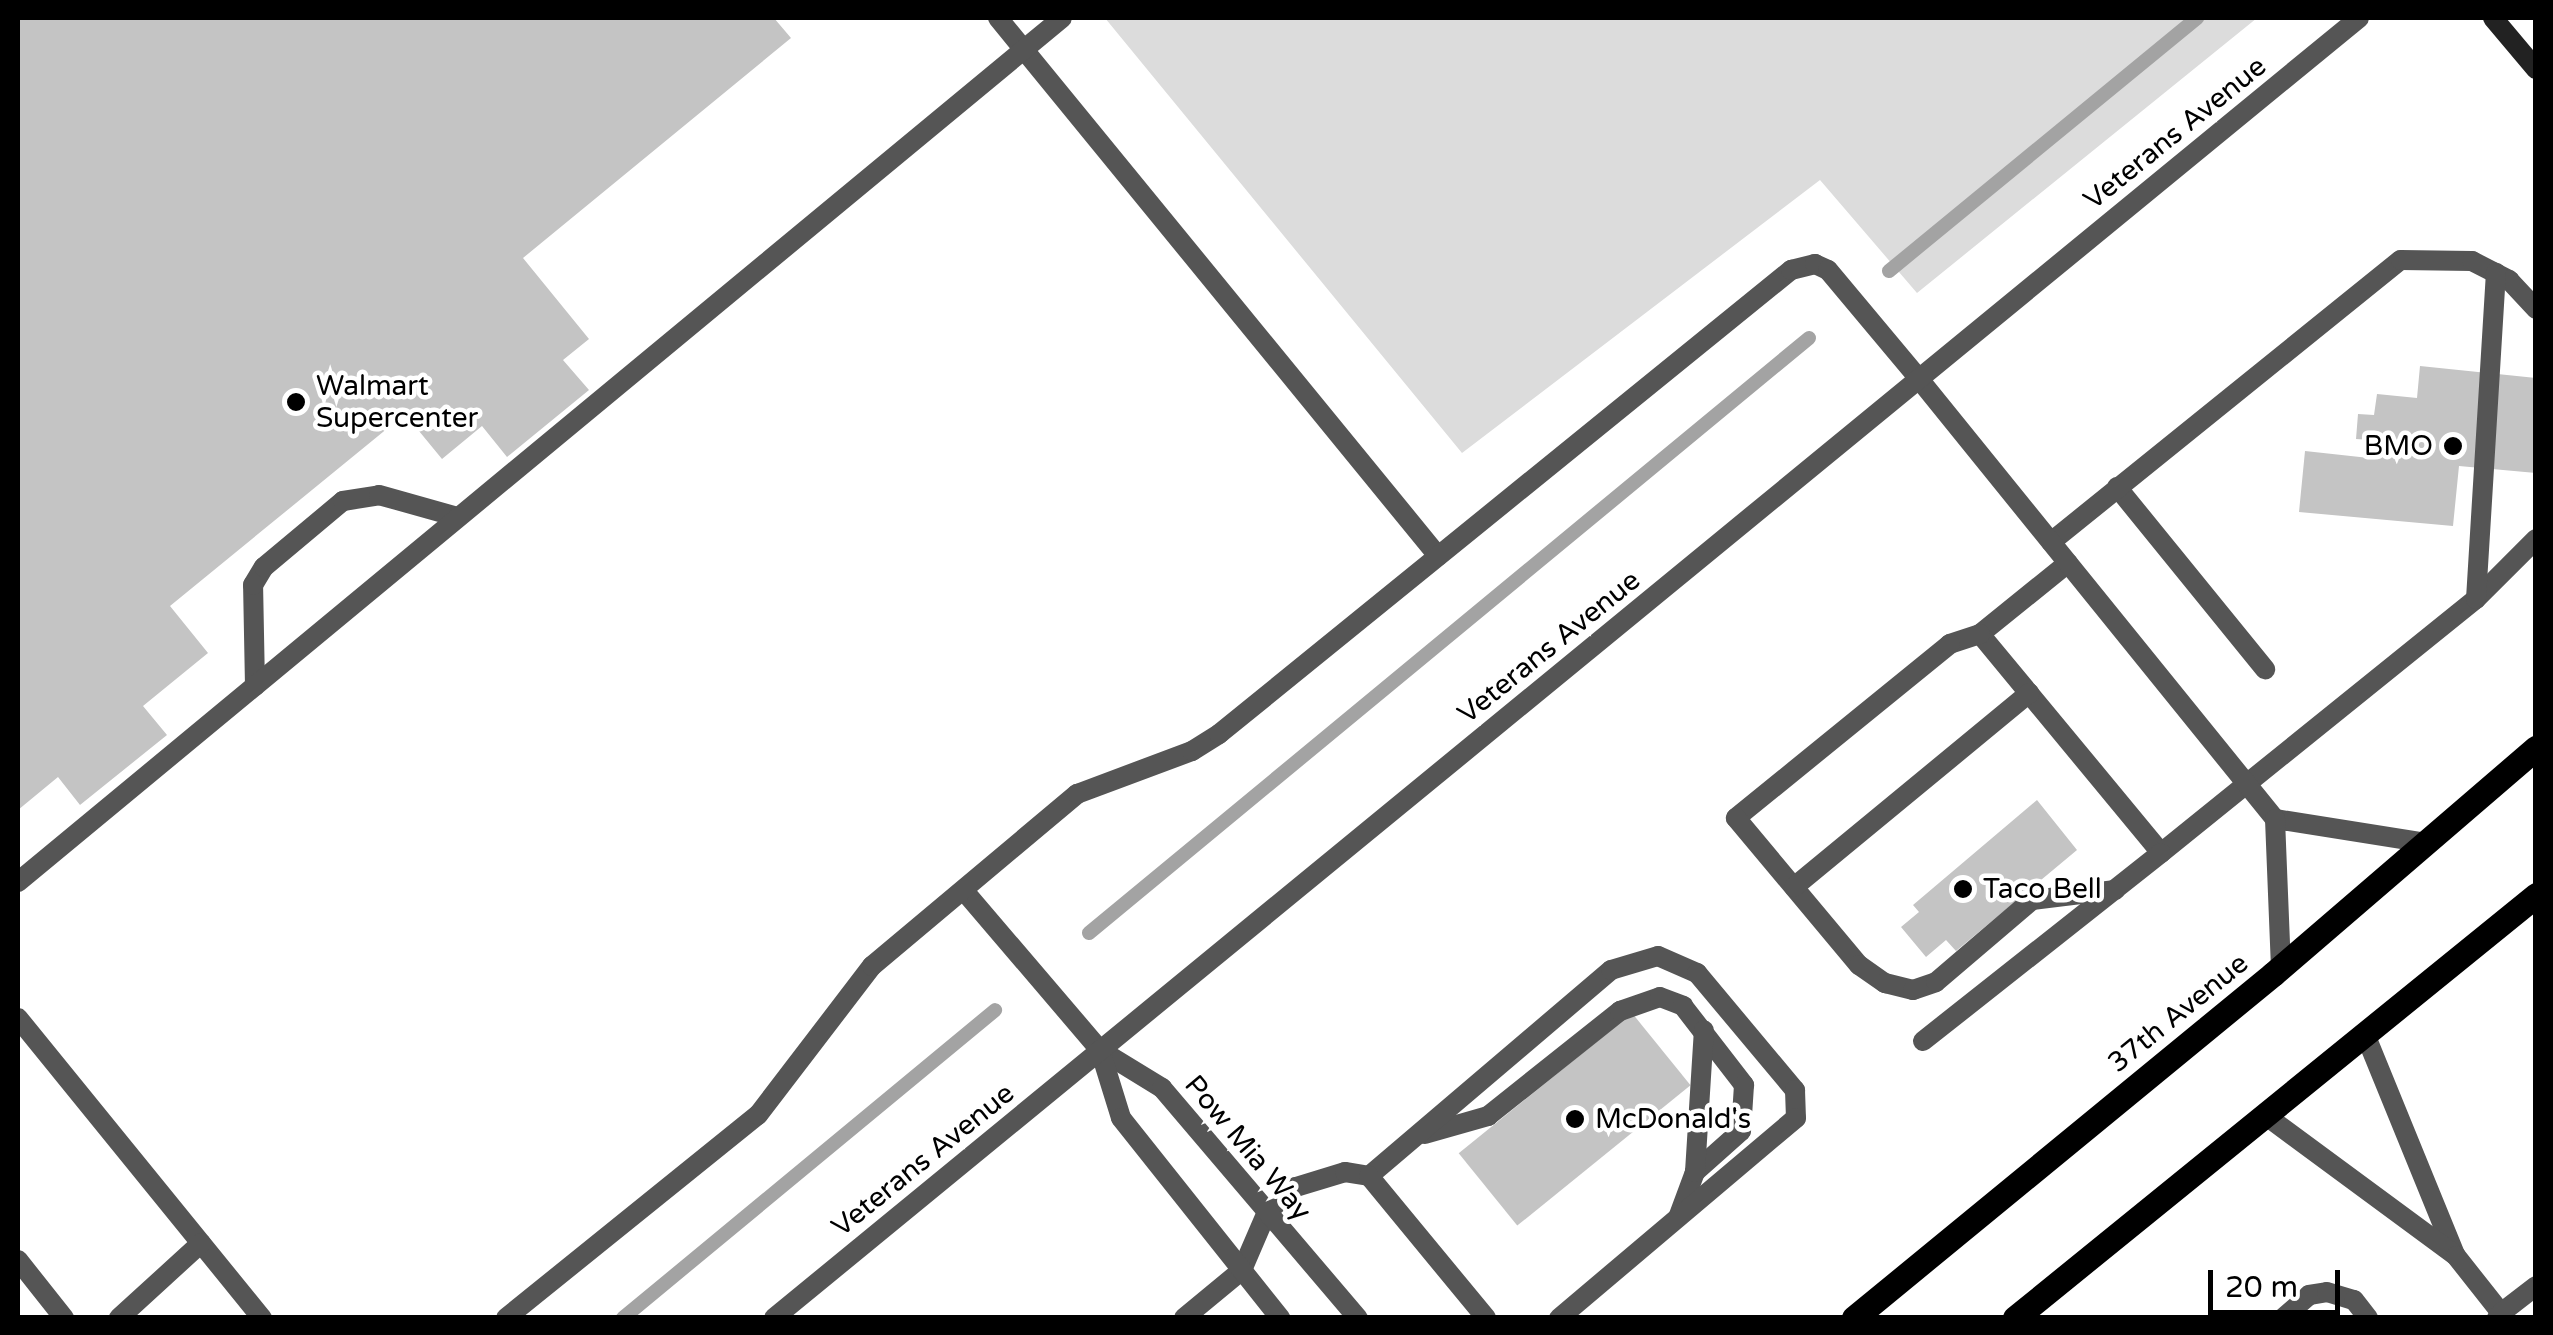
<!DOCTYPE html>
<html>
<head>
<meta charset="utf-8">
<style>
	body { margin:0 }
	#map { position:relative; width:2553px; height:1335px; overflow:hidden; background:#fff; font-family:"Varela Round",sans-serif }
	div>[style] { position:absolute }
	.green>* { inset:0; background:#dcdcdc }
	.stream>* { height:14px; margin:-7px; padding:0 7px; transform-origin:7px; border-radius:7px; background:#a3a3a3 }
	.building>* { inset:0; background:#c4c4c4; transform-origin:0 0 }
	.lane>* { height:20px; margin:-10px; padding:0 10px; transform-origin:10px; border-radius:10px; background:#555 }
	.street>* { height:20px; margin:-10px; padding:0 10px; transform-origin:10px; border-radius:10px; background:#555 }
	.secondary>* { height:20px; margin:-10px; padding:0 10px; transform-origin:10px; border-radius:10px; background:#222 }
	.primary>* { height:25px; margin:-12.5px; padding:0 12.5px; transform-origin:12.5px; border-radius:12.5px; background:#000 }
	.dots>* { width:28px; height:28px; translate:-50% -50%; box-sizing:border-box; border:5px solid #fff; border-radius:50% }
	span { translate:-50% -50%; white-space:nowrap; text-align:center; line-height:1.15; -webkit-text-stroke:9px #fff; paint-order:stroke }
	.street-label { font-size:28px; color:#000 }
	.poi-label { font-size:28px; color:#000 }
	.left { translate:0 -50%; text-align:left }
	.right { translate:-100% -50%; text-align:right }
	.frame { position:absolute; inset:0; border:20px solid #000; pointer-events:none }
	.scale { position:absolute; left:2208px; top:1270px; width:132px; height:45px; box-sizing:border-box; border:5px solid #000; border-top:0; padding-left:12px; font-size:30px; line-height:35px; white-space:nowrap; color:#000; -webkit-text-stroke:8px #fff; paint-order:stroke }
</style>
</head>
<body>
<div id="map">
	<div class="green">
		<div style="clip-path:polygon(1105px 18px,2257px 18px,1917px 293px,1820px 180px,1462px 453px)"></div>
	</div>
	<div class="stream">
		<div style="left:1889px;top:271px;width:399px;rotate:-39.4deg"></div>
		<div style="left:1089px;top:933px;width:934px;rotate:-39.57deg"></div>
		<div style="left:623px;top:1318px;width:483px;rotate:-39.6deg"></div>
	</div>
	<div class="building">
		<div style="clip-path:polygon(18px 18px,774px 18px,791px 38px,523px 258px,589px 339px,563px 360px,589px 390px,507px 457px,482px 426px,442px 459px,405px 414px,170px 606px,208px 653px,143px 706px,167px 735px,80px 805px,58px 777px,18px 810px)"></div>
		<div style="clip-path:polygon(2420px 366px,2536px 378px,2536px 473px,2459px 466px,2453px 526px,2299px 512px,2305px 451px,2369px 458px,2371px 440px,2356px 439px,2358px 414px,2374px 415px,2377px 394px,2417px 398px)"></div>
		<div style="clip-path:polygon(2037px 800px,2077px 850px,1956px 951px,1946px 940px,1926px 957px,1901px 927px,1919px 912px,1913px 905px)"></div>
		<div style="left:1632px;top:1013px;width:93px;height:223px;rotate:51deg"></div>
	</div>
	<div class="lane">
		<div style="left:998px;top:18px;width:695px;rotate:50.72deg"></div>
		<div style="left:2117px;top:487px;width:235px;rotate:50.9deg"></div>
		<div style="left:2051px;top:542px;width:449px;rotate:-38.9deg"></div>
		<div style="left:2401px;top:260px;width:71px;rotate:0.8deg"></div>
		<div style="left:2472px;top:261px;width:42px;rotate:27.2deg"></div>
		<div style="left:2509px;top:280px;width:40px;rotate:47deg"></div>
		<div style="left:2068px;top:563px;width:113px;rotate:141.1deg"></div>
		<div style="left:1980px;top:634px;width:284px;rotate:50.4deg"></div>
		<div style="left:2161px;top:853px;width:405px;rotate:-38.9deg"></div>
		<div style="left:2476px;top:599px;width:85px;rotate:-45deg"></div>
		<div style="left:2476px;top:599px;width:327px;rotate:-86.5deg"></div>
		<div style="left:1980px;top:634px;width:32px;rotate:162deg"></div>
		<div style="left:1950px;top:644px;width:276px;rotate:140.9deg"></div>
		<div style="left:1736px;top:818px;width:192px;rotate:50.1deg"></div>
		<div style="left:1859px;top:965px;width:32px;rotate:35deg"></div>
		<div style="left:1885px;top:983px;width:29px;rotate:14deg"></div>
		<div style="left:1913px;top:990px;width:24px;rotate:-19deg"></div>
		<div style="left:1936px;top:982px;width:126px;rotate:-40.5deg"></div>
		<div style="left:2032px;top:900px;width:84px;rotate:-6.9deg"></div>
		<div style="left:255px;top:686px;width:101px;rotate:-91.1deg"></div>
		<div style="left:253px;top:585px;width:21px;rotate:-59deg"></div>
		<div style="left:264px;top:567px;width:103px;rotate:-39.9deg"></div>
		<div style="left:343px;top:501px;width:36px;rotate:-9deg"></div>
		<div style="left:379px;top:495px;width:82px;rotate:15.6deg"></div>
		<div style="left:2275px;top:819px;width:148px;rotate:9deg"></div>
		<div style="left:18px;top:882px;width:1355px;rotate:-39.61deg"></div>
		<div style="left:1794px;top:887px;width:305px;rotate:-39.5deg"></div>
		<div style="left:965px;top:892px;width:208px;rotate:49.5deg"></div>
		<div style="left:18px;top:1018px;width:387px;rotate:50.9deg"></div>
		<div style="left:2365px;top:1034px;width:238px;rotate:67.8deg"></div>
		<div style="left:1923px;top:1041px;width:303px;rotate:-38.3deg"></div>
		<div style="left:2265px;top:1115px;width:237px;rotate:36.4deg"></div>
		<div style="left:2456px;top:1256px;width:73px;rotate:51.7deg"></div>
		<div style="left:2501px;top:1313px;width:6px;rotate:129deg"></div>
		<div style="left:1425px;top:1134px;width:66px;rotate:-15.9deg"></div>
		<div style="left:1488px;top:1116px;width:169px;rotate:-38.5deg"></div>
		<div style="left:1620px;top:1011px;width:42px;rotate:-19.3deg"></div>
		<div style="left:1660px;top:997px;width:25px;rotate:21deg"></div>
		<div style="left:1683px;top:1006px;width:100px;rotate:52.3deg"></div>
		<div style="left:1744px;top:1085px;width:46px;rotate:93.7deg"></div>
		<div style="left:1741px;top:1131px;width:62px;rotate:138.3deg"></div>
		<div style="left:1695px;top:1172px;width:46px;rotate:110.4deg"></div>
		<div style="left:1695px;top:1172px;width:142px;rotate:-86.4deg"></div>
		<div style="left:1369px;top:1176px;width:318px;rotate:-40.4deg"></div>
		<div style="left:1611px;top:970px;width:49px;rotate:-16.6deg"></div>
		<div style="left:1658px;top:956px;width:43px;rotate:23.6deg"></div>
		<div style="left:1697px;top:973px;width:153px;rotate:50.1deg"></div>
		<div style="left:1795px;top:1090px;width:28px;rotate:88deg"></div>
		<div style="left:1796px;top:1118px;width:310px;rotate:139.8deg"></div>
		<div style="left:18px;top:1260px;width:74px;rotate:51.6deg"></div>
		<div style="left:119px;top:1318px;width:111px;rotate:-42.4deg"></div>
		<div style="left:506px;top:1318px;width:324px;rotate:-38.9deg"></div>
		<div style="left:758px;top:1115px;width:188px;rotate:-52.6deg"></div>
		<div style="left:872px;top:966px;width:268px;rotate:-40deg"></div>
		<div style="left:1077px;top:794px;width:123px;rotate:-20.5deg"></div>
		<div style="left:1192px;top:751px;width:32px;rotate:-32deg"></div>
		<div style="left:1219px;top:734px;width:737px;rotate:-39.05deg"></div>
		<div style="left:1791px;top:270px;width:25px;rotate:-14deg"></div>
		<div style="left:1815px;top:264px;width:14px;rotate:25deg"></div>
		<div style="left:1828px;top:270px;width:142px;rotate:50.1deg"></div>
		<div style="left:1919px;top:379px;width:566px;rotate:51.02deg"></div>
		<div style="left:2275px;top:819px;width:147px;rotate:87.7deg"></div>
		<div style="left:1184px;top:1318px;width:75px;rotate:-39.6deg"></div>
		<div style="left:1242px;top:1270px;width:63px;rotate:-66.7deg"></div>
		<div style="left:1267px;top:1212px;width:38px;rotate:-41deg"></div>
		<div style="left:1296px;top:1187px;width:51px;rotate:-17deg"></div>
		<div style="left:1345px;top:1172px;width:24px;rotate:9deg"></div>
		<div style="left:1369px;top:1176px;width:184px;rotate:50.5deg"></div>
		<div style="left:2283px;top:1318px;width:35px;rotate:-41deg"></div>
		<div style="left:2309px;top:1295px;width:18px;rotate:-9deg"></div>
		<div style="left:2327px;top:1292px;width:28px;rotate:17deg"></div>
		<div style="left:2354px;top:1300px;width:23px;rotate:52deg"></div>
		<div style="left:2505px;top:1318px;width:6px;rotate:-129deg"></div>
		<div style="left:2501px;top:1313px;width:44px;rotate:-37.6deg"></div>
	</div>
	<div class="street">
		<div style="left:1100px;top:1050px;width:73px;rotate:31.5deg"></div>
		<div style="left:1162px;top:1088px;width:302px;rotate:49.6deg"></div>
		<div style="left:1100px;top:1050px;width:71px;rotate:72.8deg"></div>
		<div style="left:1121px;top:1118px;width:256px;rotate:51.5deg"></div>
		<div style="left:774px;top:1318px;width:2050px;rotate:-39.36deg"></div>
	</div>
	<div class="secondary">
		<div style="left:2493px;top:18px;width:67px;rotate:49.9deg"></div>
	</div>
	<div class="primary">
		<div style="left:1854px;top:1318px;width:542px;rotate:-39.39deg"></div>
		<div style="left:2273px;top:974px;width:347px;rotate:-40.7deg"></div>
		<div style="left:2015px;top:1318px;width:671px;rotate:-39.07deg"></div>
	</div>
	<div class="dots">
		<div style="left:296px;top:402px;background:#000"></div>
		<div style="left:2453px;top:446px;background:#000"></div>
		<div style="left:1963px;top:889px;background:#000"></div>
		<div style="left:1575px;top:1119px;background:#000"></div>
	</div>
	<div class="street-label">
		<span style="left:2175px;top:133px;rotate:-39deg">Veterans Avenue</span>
		<span style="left:1549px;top:647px;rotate:-39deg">Veterans Avenue</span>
		<span style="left:2178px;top:1013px;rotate:-39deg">37th Avenue</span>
		<span style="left:1248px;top:1148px;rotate:50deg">Pow Mia Way</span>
		<span style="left:923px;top:1160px;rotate:-39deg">Veterans Avenue</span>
	</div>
	<div class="poi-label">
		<span class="left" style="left:316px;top:402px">Walmart<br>Supercenter</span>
		<span class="right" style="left:2433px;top:446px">BMO</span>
		<span class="left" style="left:1983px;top:889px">Taco Bell</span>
		<span class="left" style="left:1595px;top:1119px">McDonald's</span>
	</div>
	<div class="frame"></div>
	<div class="scale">20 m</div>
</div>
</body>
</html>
